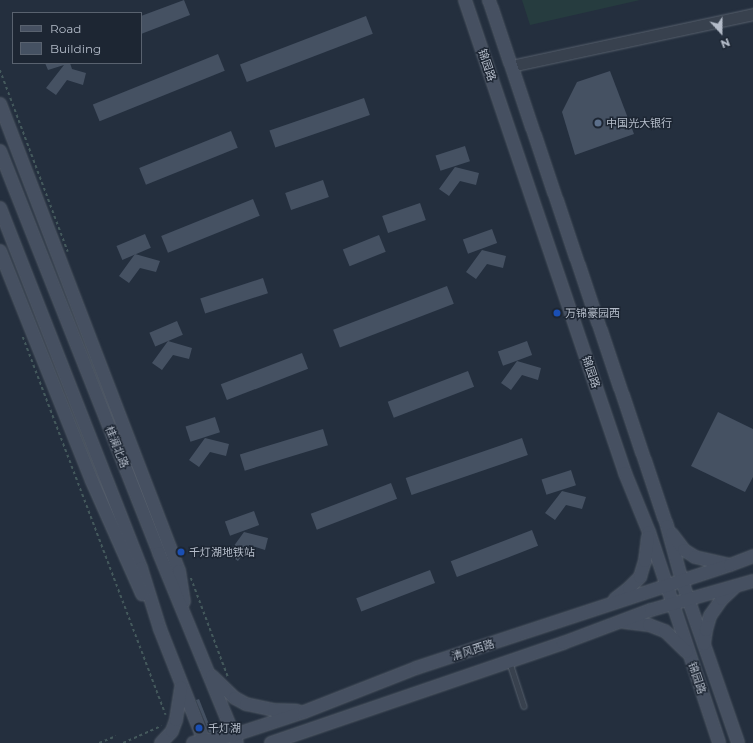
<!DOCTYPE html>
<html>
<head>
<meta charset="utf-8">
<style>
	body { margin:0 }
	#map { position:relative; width:753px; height:743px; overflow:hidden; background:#242f3e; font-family:Montserrat,"Noto Sans SC",sans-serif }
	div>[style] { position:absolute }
	.green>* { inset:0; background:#263c3f }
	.building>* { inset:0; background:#455162; transform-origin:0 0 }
	.path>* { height:1.5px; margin-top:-0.75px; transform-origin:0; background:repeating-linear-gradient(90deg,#44595c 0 3px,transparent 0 6px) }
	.roads { filter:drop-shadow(0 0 1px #565f6c) drop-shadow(0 0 1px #565f6c) }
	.service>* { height:4.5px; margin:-2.25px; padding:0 2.25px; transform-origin:2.25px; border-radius:2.25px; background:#38414e }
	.tertiary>* { height:11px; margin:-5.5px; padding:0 5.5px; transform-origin:5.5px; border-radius:5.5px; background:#38414e }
	.secondary>* { height:12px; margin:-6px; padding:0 6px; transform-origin:6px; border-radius:6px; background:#465061 }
	.dots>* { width:11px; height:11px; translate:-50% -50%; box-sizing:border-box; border:2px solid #1d2633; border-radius:50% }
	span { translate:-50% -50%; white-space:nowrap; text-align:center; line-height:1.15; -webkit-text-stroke:3px #1d2633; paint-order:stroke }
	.street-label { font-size:11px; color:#b4bcc9 }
	.poi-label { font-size:11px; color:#b4bcc9 }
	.left { translate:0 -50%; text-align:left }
	.legend { position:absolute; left:12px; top:12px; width:130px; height:52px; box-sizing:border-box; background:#1d2633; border:1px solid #59626f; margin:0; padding:5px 7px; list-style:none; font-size:12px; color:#b4bcc9 }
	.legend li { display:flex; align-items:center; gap:8px; height:20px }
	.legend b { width:20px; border:1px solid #59626f }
	.north { position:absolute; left:701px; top:12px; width:40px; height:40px; -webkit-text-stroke:3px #1d2633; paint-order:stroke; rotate:159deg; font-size:11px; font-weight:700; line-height:16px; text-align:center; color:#b4bcc9 }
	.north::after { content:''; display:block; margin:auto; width:14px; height:18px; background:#b4bcc9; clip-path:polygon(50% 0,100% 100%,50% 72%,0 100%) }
</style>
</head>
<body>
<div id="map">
	<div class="green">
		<div style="clip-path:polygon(522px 0,640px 0,530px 25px)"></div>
	</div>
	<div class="building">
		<div style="clip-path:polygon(184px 0,190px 15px,141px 34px,141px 16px)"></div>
		<div style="left:366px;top:16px;width:19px;height:135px;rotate:69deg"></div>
		<div style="left:218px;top:54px;width:18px;height:135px;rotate:68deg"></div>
		<div style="clip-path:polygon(45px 63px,70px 63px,72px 69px,86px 73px,83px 85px,67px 80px,56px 95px,46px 88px,64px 65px,48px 70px)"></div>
		<div style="clip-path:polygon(610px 71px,634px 134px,575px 155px,562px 112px,577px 82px)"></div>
		<div style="left:364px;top:98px;width:18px;height:100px;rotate:71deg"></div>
		<div style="left:231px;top:131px;width:18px;height:99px;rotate:68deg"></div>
		<div style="left:465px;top:146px;width:16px;height:31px;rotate:72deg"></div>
		<div style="clip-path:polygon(455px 167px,479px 173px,476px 185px,460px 181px,449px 196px,439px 189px)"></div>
		<div style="left:323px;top:180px;width:18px;height:40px;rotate:71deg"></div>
		<div style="left:253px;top:199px;width:18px;height:99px;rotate:68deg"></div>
		<div style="left:420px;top:203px;width:18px;height:40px;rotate:71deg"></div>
		<div style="left:492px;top:229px;width:15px;height:31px;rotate:70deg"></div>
		<div style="left:145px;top:234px;width:15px;height:31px;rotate:67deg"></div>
		<div style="left:379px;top:235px;width:18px;height:39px;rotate:68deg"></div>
		<div style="clip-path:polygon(482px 250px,506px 256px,503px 268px,487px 264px,476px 279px,466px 272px)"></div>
		<div style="clip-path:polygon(135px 254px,160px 261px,156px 272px,140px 268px,129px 283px,119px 276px)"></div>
		<div style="left:263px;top:278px;width:16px;height:66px;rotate:72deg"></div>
		<div style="left:447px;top:286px;width:19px;height:122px;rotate:69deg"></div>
		<div style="left:177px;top:321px;width:15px;height:30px;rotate:67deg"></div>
		<div style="clip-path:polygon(168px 341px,192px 348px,189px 359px,173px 355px,162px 370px,152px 363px)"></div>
		<div style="left:527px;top:341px;width:15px;height:31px;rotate:70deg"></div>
		<div style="left:302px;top:353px;width:17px;height:87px;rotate:69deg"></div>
		<div style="clip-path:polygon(517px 361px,541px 368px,538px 380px,522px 375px,511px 390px,501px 383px)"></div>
		<div style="left:468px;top:371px;width:17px;height:86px;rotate:69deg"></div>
		<div style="clip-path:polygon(718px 412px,753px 429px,753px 477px,745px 492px,691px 466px)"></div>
		<div style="left:215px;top:417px;width:16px;height:31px;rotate:72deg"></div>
		<div style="left:323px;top:429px;width:17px;height:87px;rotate:73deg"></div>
		<div style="clip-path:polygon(205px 438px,229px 444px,226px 456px,210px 452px,199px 467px,189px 460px)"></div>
		<div style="left:522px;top:438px;width:18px;height:123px;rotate:71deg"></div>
		<div style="left:571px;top:470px;width:16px;height:31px;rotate:72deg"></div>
		<div style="left:391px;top:483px;width:17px;height:86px;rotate:69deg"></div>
		<div style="clip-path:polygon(562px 491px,586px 497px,582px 509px,566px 505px,555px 520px,545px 513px)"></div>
		<div style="left:254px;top:511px;width:15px;height:31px;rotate:70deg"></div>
		<div style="left:532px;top:530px;width:17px;height:87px;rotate:69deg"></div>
		<div style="clip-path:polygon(244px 532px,268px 538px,265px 550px,249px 545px,238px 561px,228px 554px)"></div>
		<div style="left:430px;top:570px;width:14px;height:79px;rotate:69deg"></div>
		<div style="clip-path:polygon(199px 699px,212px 732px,209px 732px,196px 700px)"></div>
	</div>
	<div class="path">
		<div style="left:0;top:70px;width:194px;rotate:69.5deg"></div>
		<div style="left:23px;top:337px;width:404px;rotate:69.3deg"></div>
		<div style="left:191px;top:578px;width:106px;rotate:69.5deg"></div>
		<div style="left:99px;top:743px;width:18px;rotate:-22deg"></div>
		<div style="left:123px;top:743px;width:42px;rotate:-24.1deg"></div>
	</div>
	<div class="roads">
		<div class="service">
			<div style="left:510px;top:663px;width:45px;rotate:72deg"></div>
		</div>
		<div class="tertiary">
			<div style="left:511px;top:66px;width:248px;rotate:-12.1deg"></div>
		</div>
		<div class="secondary">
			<div style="left:465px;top:0;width:499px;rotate:71.3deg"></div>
			<div style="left:625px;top:473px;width:64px;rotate:67.9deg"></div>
			<div style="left:649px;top:532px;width:222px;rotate:71.6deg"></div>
			<div style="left:489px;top:0;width:555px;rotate:71.3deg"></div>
			<div style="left:667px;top:526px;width:57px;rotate:74.7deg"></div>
			<div style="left:682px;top:581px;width:171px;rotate:70.9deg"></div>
			<div style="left:0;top:104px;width:500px;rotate:69.03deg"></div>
			<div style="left:179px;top:571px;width:31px;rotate:81deg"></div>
			<div style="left:0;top:151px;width:432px;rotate:68.4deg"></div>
			<div style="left:159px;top:553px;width:205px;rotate:67.7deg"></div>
			<div style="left:0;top:208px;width:387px;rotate:68.6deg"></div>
			<div style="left:141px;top:568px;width:64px;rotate:72.7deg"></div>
			<div style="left:160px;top:629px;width:123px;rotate:68.5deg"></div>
			<div style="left:0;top:251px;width:248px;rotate:68.2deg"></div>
			<div style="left:92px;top:481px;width:124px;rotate:66.1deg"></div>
			<div style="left:672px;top:534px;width:20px;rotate:53deg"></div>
			<div style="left:684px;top:550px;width:13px;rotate:32deg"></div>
			<div style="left:695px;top:557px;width:35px;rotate:13deg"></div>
			<div style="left:615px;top:599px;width:18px;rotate:-38deg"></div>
			<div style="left:629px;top:588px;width:16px;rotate:-45deg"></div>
			<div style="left:640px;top:577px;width:17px;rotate:-73deg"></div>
			<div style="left:645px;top:561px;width:24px;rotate:-83deg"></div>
			<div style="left:624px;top:622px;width:25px;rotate:7deg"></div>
			<div style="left:649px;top:625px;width:17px;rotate:21deg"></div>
			<div style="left:665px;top:631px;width:30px;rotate:44deg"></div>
			<div style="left:704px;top:644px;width:14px;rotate:-82deg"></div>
			<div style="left:706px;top:630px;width:15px;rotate:-74deg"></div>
			<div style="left:710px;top:616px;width:21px;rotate:-55deg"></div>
			<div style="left:722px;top:599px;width:16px;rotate:-43deg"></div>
			<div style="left:212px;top:676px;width:32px;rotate:44deg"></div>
			<div style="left:235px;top:698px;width:13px;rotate:29deg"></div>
			<div style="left:246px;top:704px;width:29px;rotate:12deg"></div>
			<div style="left:274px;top:710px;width:23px;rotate:2deg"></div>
			<div style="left:161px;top:743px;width:16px;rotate:-47deg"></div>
			<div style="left:172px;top:731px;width:12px;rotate:-70deg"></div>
			<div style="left:176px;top:720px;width:33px;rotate:-81deg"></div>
			<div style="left:193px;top:743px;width:42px;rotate:-11deg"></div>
			<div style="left:234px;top:735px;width:74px;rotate:-18.2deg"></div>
			<div style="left:304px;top:712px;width:120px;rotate:-21.4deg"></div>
			<div style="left:416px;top:668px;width:330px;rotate:-18.2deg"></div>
			<div style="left:730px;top:565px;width:25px;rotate:-21deg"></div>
			<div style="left:271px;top:743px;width:309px;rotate:-18.9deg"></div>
			<div style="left:563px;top:643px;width:94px;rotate:-20.6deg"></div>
			<div style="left:651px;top:610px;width:106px;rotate:-15.9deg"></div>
		</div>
	</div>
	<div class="dots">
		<div style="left:598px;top:123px;background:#5c6f8a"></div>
		<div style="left:557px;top:313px;background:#1a4fb4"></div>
		<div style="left:181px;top:552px;background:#1a4fb4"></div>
		<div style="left:199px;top:728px;background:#1a4fb4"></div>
	</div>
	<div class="street-label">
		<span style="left:487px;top:65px;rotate:71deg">锦园路</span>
		<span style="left:591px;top:372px;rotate:71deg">锦园路</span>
		<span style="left:117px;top:447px;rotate:68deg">桂澜北路</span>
		<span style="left:473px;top:650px;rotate:-18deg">清风西路</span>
		<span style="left:697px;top:678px;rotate:71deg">锦园路</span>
	</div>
	<div class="poi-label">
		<span class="left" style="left:606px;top:123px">中国光大银行</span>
		<span class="left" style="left:565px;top:313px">万锦豪园西</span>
		<span class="left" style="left:189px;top:552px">千灯湖地铁站</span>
		<span class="left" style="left:208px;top:728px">千灯湖</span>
	</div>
	<ul class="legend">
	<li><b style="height:5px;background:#465061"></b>Road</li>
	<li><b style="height:11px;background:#455162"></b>Building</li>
	</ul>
	<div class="north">N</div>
</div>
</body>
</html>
